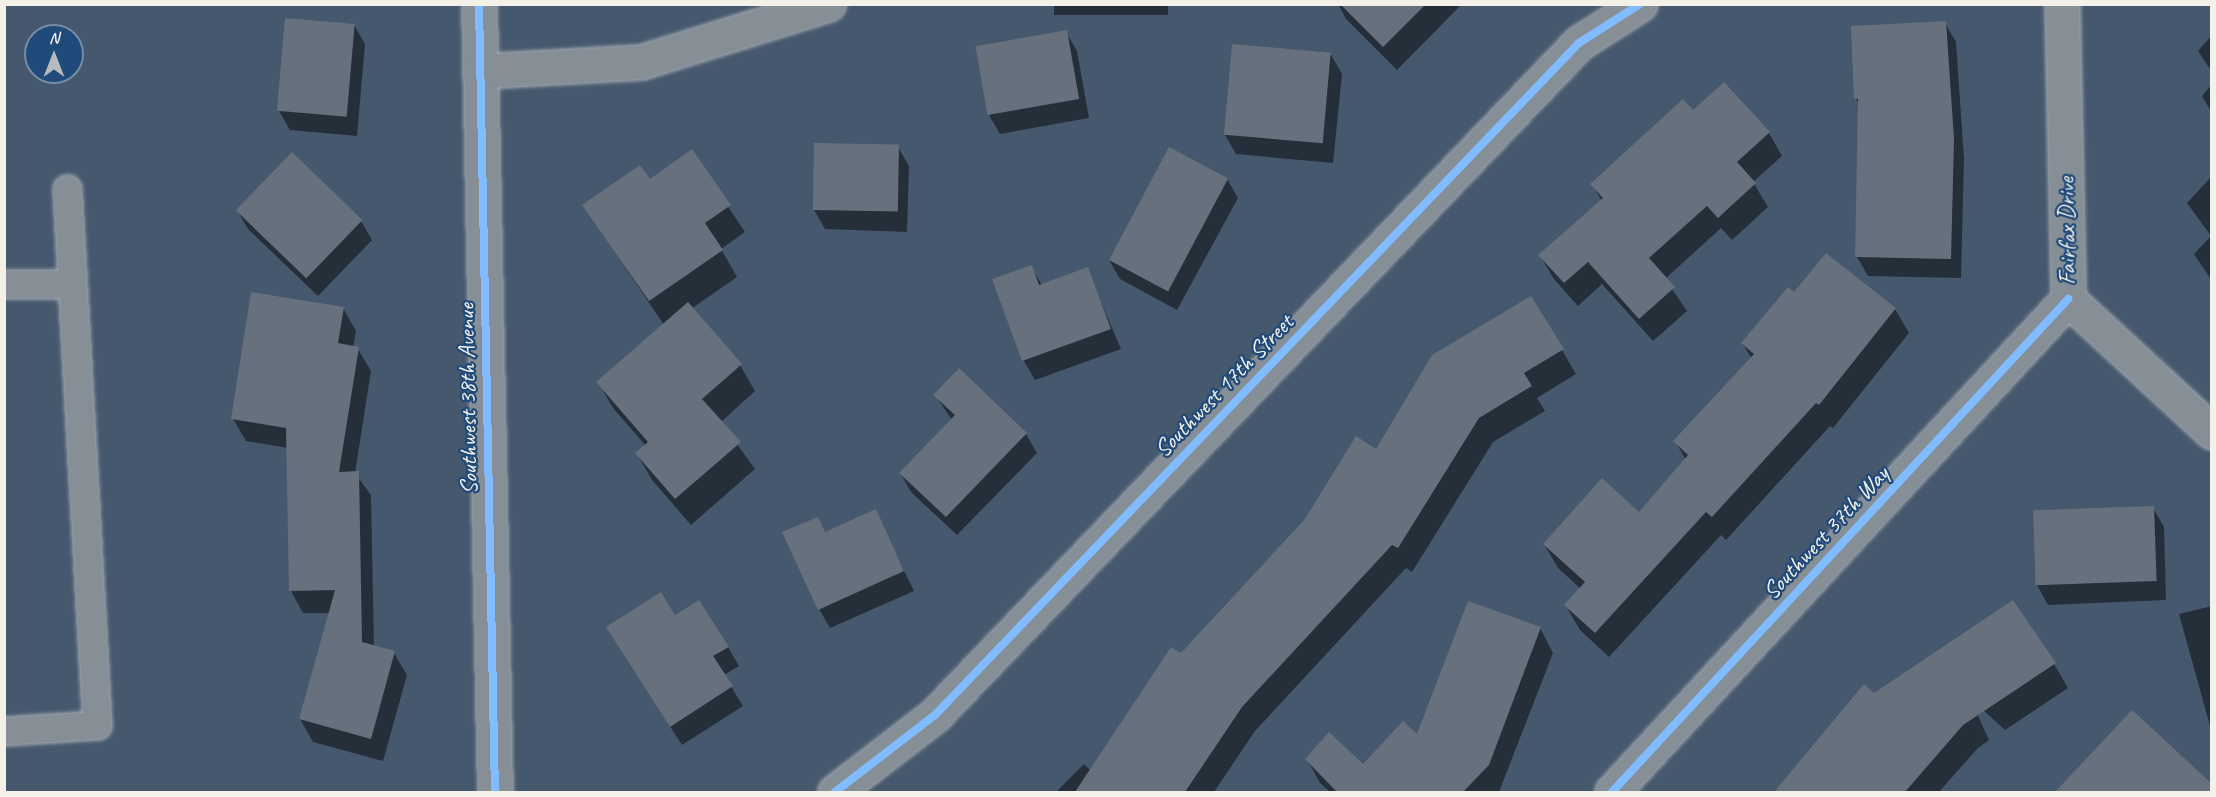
<!DOCTYPE html>
<html>
<head>
<meta charset="utf-8">
<style>
	body { margin:0 }
	#map { position:relative; width:2216px; height:797px; overflow:hidden; background:#46586e; font-family:Caveat,sans-serif }
	div>[style] { position:absolute }
	.shadow>* { inset:0; background:#0007; transform-origin:0 0 }
	.building>* { inset:0; background:#66717d; transform-origin:0 0 }
	.roads { filter:drop-shadow(0 0 2px #a4abb3) drop-shadow(0 0 2px #a4abb3) }
	.lane>* { height:27px; margin:-13.5px; padding:0 13.5px; transform-origin:13.5px; border-radius:13.5px; background:#878f96 }
	.street>* { height:33px; margin:-16.5px; padding:0 16.5px; transform-origin:16.5px; border-radius:16.5px; background:#878f96 }
	.cycleway>* { height:8px; margin:-4px; padding:0 4px; transform-origin:4px; border-radius:4px; background:#80bcff }
	span { translate:-50% -50%; white-space:nowrap; text-align:center; line-height:1.15; -webkit-text-stroke:4.5px #1f4a7a; paint-order:stroke }
	.street-label { font-size:24px; color:#f4f1e8 }
	.frame { position:absolute; inset:0; border:6px solid #f4f1e8; pointer-events:none }
	.north { position:absolute; left:24px; top:24px; width:60px; height:60px; box-sizing:border-box; background:#1f4a7a; border:2px solid #748da6; border-radius:50%; rotate:0deg; font-size:16px; font-weight:700; line-height:24px; text-align:center; color:#f4f1e8 }
	.north::after { content:''; display:block; margin:auto; width:21px; height:27px; background:#b7bbbd; clip-path:polygon(50% 0,100% 100%,50% 72%,0 100%) }
</style>
</head>
<body>
<div id="map">
	<div class="shadow">
		<div style="left:1054px;top:4px;width:114px;height:11px"></div>
		<div style="clip-path:polygon(1338px 4px,1462px 4px,1397px 70px,1346px 19px)"></div>
		<div style="clip-path:polygon(1945px 23px,1956px 42px,1964px 159px,1961px 278px,1868px 276px,1857px 257px,1859px 104px,1856px 99px)"></div>
		<div style="clip-path:polygon(354px 25px,365px 44px,357px 136px,290px 130px,279px 111px)"></div>
		<div style="clip-path:polygon(1066px 32px,1077px 51px,1089px 118px,1000px 134px,989px 115px)"></div>
		<div style="clip-path:polygon(2212px 35px,2212px 72px,2198px 51px)"></div>
		<div style="clip-path:polygon(1331px 55px,1342px 74px,1333px 163px,1236px 154px,1225px 135px)"></div>
		<div style="clip-path:polygon(2212px 84px,2212px 113px,2202px 96px)"></div>
		<div style="clip-path:polygon(1692px 112px,1769px 133px,1782px 156px,1753px 182px,1768px 207px,1732px 240px,1721px 228px,1665px 279px,1687px 311px,1653px 341px,1602px 284px,1578px 306px,1554px 279px,1540px 256px,1602px 201px,1592px 184px)"></div>
		<div style="clip-path:polygon(898px 147px,909px 166px,907px 232px,825px 229px,814px 210px)"></div>
		<div style="clip-path:polygon(691px 151px,745px 232px,721px 249px,737px 277px,691px 309px,740px 365px,755px 391px,721px 422px,755px 469px,691px 525px,652px 480px,637px 454px,646px 446px,613px 408px,598px 382px,664px 325px,584px 206px,650px 181px)"></div>
		<div style="clip-path:polygon(292px 154px,361px 221px,372px 240px,318px 296px,248px 229px,237px 210px)"></div>
		<div style="clip-path:polygon(2212px 176px,2212px 281px,2194px 254px,2211px 236px,2187px 203px)"></div>
		<div style="clip-path:polygon(1227px 179px,1238px 198px,1177px 310px,1120px 279px,1109px 260px)"></div>
		<div style="clip-path:polygon(1031px 267px,1042px 285px,1087px 269px,1121px 349px,1035px 380px,1024px 361px,994px 280px)"></div>
		<div style="clip-path:polygon(1794px 294px,1895px 309px,1909px 333px,1833px 428px,1830px 426px,1726px 540px,1721px 535px,1609px 657px,1580px 630px,1566px 606px,1581px 589px,1558px 568px,1544px 544px,1639px 514px,1686px 460px,1675px 441px,1752px 359px,1743px 344px)"></div>
		<div style="clip-path:polygon(343px 308px,356px 331px,353px 348px,358px 349px,371px 371px,355px 473px,371px 495px,374px 647px,394px 653px,407px 675px,383px 761px,313px 742px,300px 719px,330px 613px,303px 613px,291px 591px,288px 448px,246px 441px,233px 419px)"></div>
		<div style="clip-path:polygon(1562px 350px,1576px 374px,1537px 398px,1545px 411px,1493px 442px,1412px 572px,1406px 568px,1255px 731px,1214px 792px,1056px 792px,1084px 764px,1091px 771px,1181px 655px,1376px 451px)"></div>
		<div style="clip-path:polygon(959px 370px,1026px 434px,1037px 453px,957px 535px,911px 492px,900px 473px,952px 420px,935px 395px)"></div>
		<div style="clip-path:polygon(2153px 508px,2164px 527px,2166px 600px,2048px 605px,2037px 585px)"></div>
		<div style="clip-path:polygon(875px 511px,914px 591px,830px 628px,819px 609px,826px 533px)"></div>
		<div style="clip-path:polygon(2212px 606px,2212px 733px,2179px 614px)"></div>
		<div style="clip-path:polygon(1540px 628px,1553px 653px,1499px 792px,1330px 792px,1320px 783px,1307px 759px,1363px 766px,1418px 737px)"></div>
		<div style="clip-path:polygon(619px 647px,728px 647px,739px 666px,724px 675px,743px 706px,682px 745px)"></div>
		<div style="clip-path:polygon(2054px 664px,2068px 688px,2005px 730px,1970px 698px,1989px 740px,1977px 749px,1939px 792px,1775px 792px,1864px 686px,1874px 695px)"></div>
		<div style="clip-path:polygon(2069px 779px,2207px 780px,2212px 792px,2076px 792px)"></div>
	</div>
	<div class="building">
		<div style="clip-path:polygon(1340px 4px,1426px 4px,1383px 47px)"></div>
		<div style="left:285px;top:18px;width:70px;height:93px;rotate:5deg"></div>
		<div style="clip-path:polygon(1946px 21px,1954px 139px,1951px 259px,1855px 257px,1858px 99px,1854px 99px,1851px 26px)"></div>
		<div style="left:1067px;top:30px;width:70px;height:93px;rotate:80deg"></div>
		<div style="left:1232px;top:44px;width:99px;height:91px;rotate:5deg"></div>
		<div style="clip-path:polygon(1724px 82px,1770px 132px,1737px 162px,1756px 183px,1718px 218px,1707px 206px,1649px 258px,1675px 287px,1639px 319px,1588px 262px,1564px 283px,1538px 255px,1603px 198px,1590px 184px,1683px 99px,1693px 110px)"></div>
		<div style="left:814px;top:143px;width:85px;height:67px;rotate:1deg"></div>
		<div style="left:1169px;top:147px;width:67px;height:128px;rotate:28deg"></div>
		<div style="clip-path:polygon(692px 149px,731px 205px,705px 223px,723px 250px,649px 301px,582px 205px,640px 165px,650px 179px)"></div>
		<div style="left:292px;top:152px;width:98px;height:81px;rotate:44deg"></div>
		<div style="clip-path:polygon(1826px 253px,1896px 308px,1819px 405px,1816px 403px,1712px 517px,1706px 512px,1595px 633px,1564px 605px,1585px 582px,1543px 544px,1602px 478px,1639px 512px,1688px 455px,1673px 441px,1754px 354px,1741px 343px,1788px 287px,1794px 292px)"></div>
		<div style="clip-path:polygon(1032px 265px,1039px 285px,1088px 267px,1111px 329px,1022px 361px,992px 279px)"></div>
		<div style="clip-path:polygon(251px 292px,344px 307px,338px 343px,359px 347px,339px 472px,359px 471px,362px 642px,395px 651px,371px 739px,299px 719px,335px 590px,289px 591px,286px 428px,231px 419px)"></div>
		<div style="clip-path:polygon(1531px 296px,1564px 349px,1524px 373px,1532px 386px,1479px 418px,1398px 548px,1392px 545px,1242px 707px,1185px 792px,1075px 792px,1171px 647px,1181px 653px,1305px 519px,1356px 436px,1376px 449px,1432px 355px)"></div>
		<div style="clip-path:polygon(688px 302px,742px 364px,702px 399px,741px 442px,675px 499px,635px 453px,648px 442px,596px 382px)"></div>
		<div style="clip-path:polygon(959px 368px,1027px 433px,946px 517px,899px 473px,955px 415px,933px 395px)"></div>
		<div style="left:2154px;top:506px;width:75px;height:121px;rotate:88deg"></div>
		<div style="clip-path:polygon(876px 509px,904px 571px,818px 610px,782px 532px,818px 517px,825px 532px)"></div>
		<div style="clip-path:polygon(661px 592px,675px 615px,699px 600px,729px 647px,713px 656px,733px 686px,670px 727px,606px 627px)"></div>
		<div style="clip-path:polygon(2013px 600px,2056px 663px,1963px 725px,1905px 792px,1774px 792px,1864px 684px,1874px 693px)"></div>
		<div style="clip-path:polygon(1468px 601px,1541px 627px,1489px 765px,1463px 792px,1337px 792px,1305px 759px,1329px 732px,1363px 764px,1403px 721px,1417px 734px)"></div>
		<div style="clip-path:polygon(2132px 710px,2211px 783px,2211px 792px,2055px 792px)"></div>
	</div>
	<div class="roads">
		<div class="lane">
			<div style="left:4px;top:284px;width:68px"></div>
			<div style="left:4px;top:731px;width:93px;rotate:-3.7deg"></div>
			<div style="left:97px;top:725px;width:537px;rotate:-93.2deg"></div>
		</div>
		<div class="street">
			<div style="left:479px;top:4px;width:788px;rotate:88.84deg"></div>
			<div style="left:2062px;top:4px;width:295px;rotate:88.8deg"></div>
			<div style="left:2068px;top:299px;width:196px;rotate:42.7deg"></div>
			<div style="left:481px;top:71px;width:160px;rotate:-3.2deg"></div>
			<div style="left:641px;top:62px;width:196px;rotate:-17.2deg"></div>
			<div style="left:835px;top:792px;width:126px;rotate:-37.6deg"></div>
			<div style="left:935px;top:715px;width:931px;rotate:-46.22deg"></div>
			<div style="left:1579px;top:43px;width:72px;rotate:-32.6deg"></div>
			<div style="left:1612px;top:792px;width:672px;rotate:-47.23deg"></div>
		</div>
	</div>
	<div class="cycleway">
		<div style="left:479px;top:4px;width:788px;rotate:88.84deg"></div>
		<div style="left:835px;top:792px;width:126px;rotate:-37.6deg"></div>
		<div style="left:935px;top:715px;width:931px;rotate:-46.22deg"></div>
		<div style="left:1579px;top:43px;width:72px;rotate:-32.6deg"></div>
		<div style="left:1612px;top:792px;width:672px;rotate:-47.23deg"></div>
	</div>
	<div class="street-label">
		<span style="left:2067px;top:231px;rotate:-91deg">Fairfax Drive</span>
		<span style="left:1224px;top:386px;rotate:-46deg">Southwest 17th Street</span>
		<span style="left:468px;top:399px;rotate:-91deg">Southwest 38th Avenue</span>
		<span style="left:1826px;top:533px;rotate:-47deg">Southwest 37th Way</span>
	</div>
	<div class="frame"></div>
	<div class="north">N</div>
</div>
</body>
</html>
